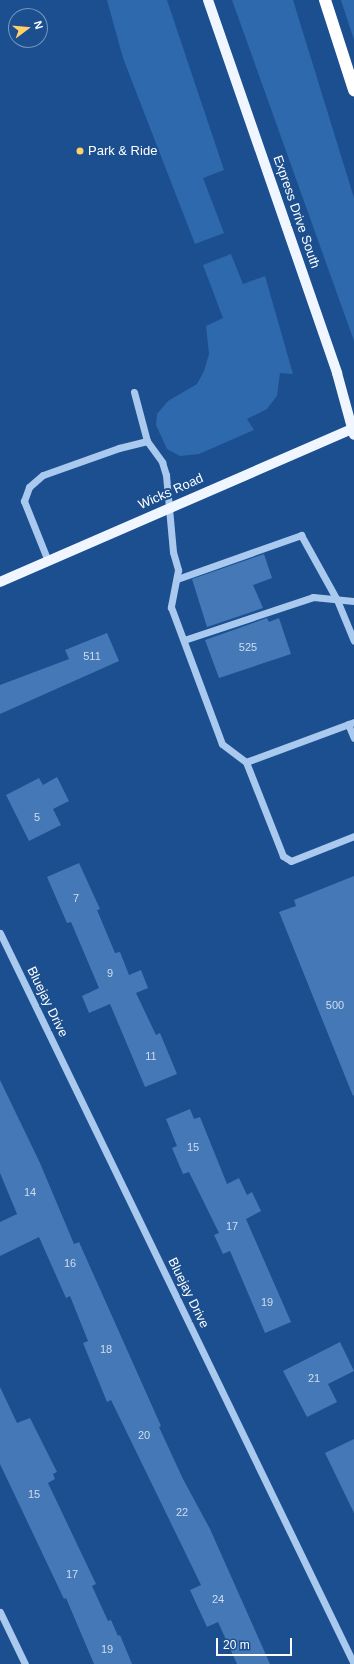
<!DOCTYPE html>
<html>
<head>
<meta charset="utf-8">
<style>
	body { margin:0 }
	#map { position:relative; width:354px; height:1664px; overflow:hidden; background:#1b4f8f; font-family:Arial,sans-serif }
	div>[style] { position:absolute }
	.green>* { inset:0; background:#2e69ad }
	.building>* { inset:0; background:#4478b7 }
	.minor>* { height:7px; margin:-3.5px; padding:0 3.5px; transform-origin:3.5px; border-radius:3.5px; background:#a9c9ee }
	.major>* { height:10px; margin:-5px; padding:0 5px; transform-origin:5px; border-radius:5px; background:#f0f6ff }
	.highway>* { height:12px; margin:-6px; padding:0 6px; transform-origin:6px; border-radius:6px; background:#fff }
	.dots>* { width:11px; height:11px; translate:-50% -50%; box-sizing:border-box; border:2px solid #1b4f8f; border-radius:50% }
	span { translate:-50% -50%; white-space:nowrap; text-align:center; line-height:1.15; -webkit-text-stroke:4px #1b4f8f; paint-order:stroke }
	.number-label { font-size:11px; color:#d0dded }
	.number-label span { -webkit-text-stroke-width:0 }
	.poi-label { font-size:13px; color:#fff }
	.left { translate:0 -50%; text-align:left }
	.street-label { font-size:13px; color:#fff }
	.north { position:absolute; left:8px; top:8px; width:40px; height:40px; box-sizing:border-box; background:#1b4f8f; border:1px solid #7695bc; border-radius:50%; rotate:74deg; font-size:11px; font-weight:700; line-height:16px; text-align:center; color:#fff }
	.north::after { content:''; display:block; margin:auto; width:14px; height:18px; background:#ffd166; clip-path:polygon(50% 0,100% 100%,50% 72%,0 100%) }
	.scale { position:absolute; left:216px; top:1638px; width:76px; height:18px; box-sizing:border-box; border:2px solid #fff; border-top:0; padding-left:5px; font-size:12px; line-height:14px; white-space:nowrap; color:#fff; -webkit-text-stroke:3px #1b4f8f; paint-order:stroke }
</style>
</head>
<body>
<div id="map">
	<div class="green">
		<div style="clip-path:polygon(107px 0,167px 0,224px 170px,203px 178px,224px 233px,195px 244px,123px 58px)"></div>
		<div style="clip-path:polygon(232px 0,293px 0,354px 198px,354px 341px)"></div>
		<div style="clip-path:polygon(341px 0,354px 0,354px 40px)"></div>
		<div style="clip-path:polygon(231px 254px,243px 284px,265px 276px,293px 374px,280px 373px,277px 396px,267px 409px,247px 419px,254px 430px,199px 454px,180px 456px,167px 449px,156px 425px,157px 414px,168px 401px,197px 384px,204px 371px,209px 354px,206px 326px,223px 318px,203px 265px)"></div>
	</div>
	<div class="building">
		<div style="clip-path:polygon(264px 554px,272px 578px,253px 585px,263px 608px,207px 627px,192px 579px)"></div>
		<div style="clip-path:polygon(267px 618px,269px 622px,279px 618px,291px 654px,219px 678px,205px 640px)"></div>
		<div style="clip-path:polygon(107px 633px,119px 661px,0 714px,0 685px,69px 659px,65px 650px)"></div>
		<div style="clip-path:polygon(57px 777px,69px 801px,53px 809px,61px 825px,29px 841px,6px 795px,39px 778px,43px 785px)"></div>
		<div style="clip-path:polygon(79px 863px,100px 909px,97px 910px,115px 953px,120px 952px,129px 975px,141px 970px,148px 988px,136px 993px,156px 1035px,160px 1033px,177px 1074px,145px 1087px,110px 1004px,89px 1013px,82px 996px,99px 988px,71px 922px,67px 923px,47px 877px)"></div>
		<div style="clip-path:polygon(354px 876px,354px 1095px,353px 1096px,279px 912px,296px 906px,294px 900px)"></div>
		<div style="clip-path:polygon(0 1080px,40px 1163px,74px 1244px,79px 1242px,161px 1426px,159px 1427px,183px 1479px,210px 1529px,270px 1664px,237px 1664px,218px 1622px,207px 1627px,190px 1590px,201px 1585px,111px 1400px,107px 1402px,83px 1343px,88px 1341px,70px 1296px,66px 1298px,39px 1237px,0 1256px,0 1222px,17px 1214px,0 1173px)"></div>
		<div style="clip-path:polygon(190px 1109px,194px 1119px,200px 1117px,227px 1184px,239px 1178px,247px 1195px,252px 1192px,261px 1211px,246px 1219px,291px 1322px,265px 1333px,230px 1251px,223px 1254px,214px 1235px,219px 1233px,189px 1172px,183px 1174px,172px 1148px,177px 1146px,166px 1119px)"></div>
		<div style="clip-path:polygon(340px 1342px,354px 1371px,328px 1384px,337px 1402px,307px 1417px,283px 1371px)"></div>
		<div style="clip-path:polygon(0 1387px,17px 1423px,30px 1418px,57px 1472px,53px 1474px,55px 1479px,48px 1483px,96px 1584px,92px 1586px,108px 1621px,111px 1620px,118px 1636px,120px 1635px,132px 1664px,94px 1664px,66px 1598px,64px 1599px,0 1464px)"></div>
		<div style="clip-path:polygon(354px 1439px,354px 1513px,325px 1453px)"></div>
	</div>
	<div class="minor">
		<div style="left:134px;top:392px;width:51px;rotate:75.1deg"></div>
		<div style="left:147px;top:441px;width:26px;rotate:54deg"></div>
		<div style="left:162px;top:462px;width:14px;rotate:73deg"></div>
		<div style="left:166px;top:475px;width:77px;rotate:84.8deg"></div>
		<div style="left:173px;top:552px;width:19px;rotate:74deg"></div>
		<div style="left:178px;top:570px;width:38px;rotate:101deg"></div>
		<div style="left:171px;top:607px;width:146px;rotate:69.6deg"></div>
		<div style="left:222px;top:744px;width:30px;rotate:37deg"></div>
		<div style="left:48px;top:561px;width:65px;rotate:-111.8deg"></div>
		<div style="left:24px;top:501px;width:15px;rotate:-70deg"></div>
		<div style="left:29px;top:487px;width:18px;rotate:-41deg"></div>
		<div style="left:43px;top:475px;width:81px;rotate:-19.6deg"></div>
		<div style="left:119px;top:448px;width:29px;rotate:-14deg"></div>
		<div style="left:177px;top:579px;width:132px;rotate:-19.5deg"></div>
		<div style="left:301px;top:535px;width:74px;rotate:61deg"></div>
		<div style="left:337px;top:600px;width:44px;rotate:67.5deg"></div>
		<div style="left:184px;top:640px;width:136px;rotate:-18.4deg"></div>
		<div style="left:313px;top:597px;width:41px;rotate:5.6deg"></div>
		<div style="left:354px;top:722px;width:115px;rotate:159.7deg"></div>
		<div style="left:246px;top:762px;width:101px;rotate:68.5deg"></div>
		<div style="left:283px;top:856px;width:9px;rotate:32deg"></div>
		<div style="left:291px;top:861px;width:68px;rotate:-21.6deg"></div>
		<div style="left:348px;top:724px;width:15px;rotate:67deg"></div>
		<div style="left:0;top:933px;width:812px;rotate:64.16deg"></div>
		<div style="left:0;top:1612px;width:58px;rotate:64.3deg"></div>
	</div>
	<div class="major">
		<div style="left:208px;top:0;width:395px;rotate:70.9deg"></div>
		<div style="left:337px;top:373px;width:64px;rotate:74.7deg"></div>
		<div style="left:0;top:582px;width:386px;rotate:-23.5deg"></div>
	</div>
	<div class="highway">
		<div style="left:325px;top:0;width:95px;rotate:72.1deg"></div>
	</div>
	<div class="dots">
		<div style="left:80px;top:151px;background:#ffd166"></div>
	</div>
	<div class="number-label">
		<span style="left:248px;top:647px">525</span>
		<span style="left:92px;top:656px">511</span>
		<span style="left:37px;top:817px">5</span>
		<span style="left:76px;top:898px">7</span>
		<span style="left:110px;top:973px">9</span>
		<span style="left:335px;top:1005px">500</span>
		<span style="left:151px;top:1056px">11</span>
		<span style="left:193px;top:1147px">15</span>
		<span style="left:30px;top:1192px">14</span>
		<span style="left:232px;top:1226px">17</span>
		<span style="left:70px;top:1263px">16</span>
		<span style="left:267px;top:1302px">19</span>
		<span style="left:106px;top:1349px">18</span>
		<span style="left:314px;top:1378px">21</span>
		<span style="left:144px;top:1435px">20</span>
		<span style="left:34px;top:1494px">15</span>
		<span style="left:182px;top:1512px">22</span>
		<span style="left:72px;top:1574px">17</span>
		<span style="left:218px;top:1599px">24</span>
		<span style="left:107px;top:1649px">19</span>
	</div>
	<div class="poi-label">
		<span class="left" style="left:88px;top:151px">Park &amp; Ride</span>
	</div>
	<div class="street-label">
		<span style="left:296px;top:212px;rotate:71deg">Express Drive South</span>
		<span style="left:171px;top:492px;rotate:-24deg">Wicks Road</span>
		<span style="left:47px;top:1002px;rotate:64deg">Bluejay Drive</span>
		<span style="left:188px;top:1293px;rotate:64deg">Bluejay Drive</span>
	</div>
	<div class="north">N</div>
	<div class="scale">20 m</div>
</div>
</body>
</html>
